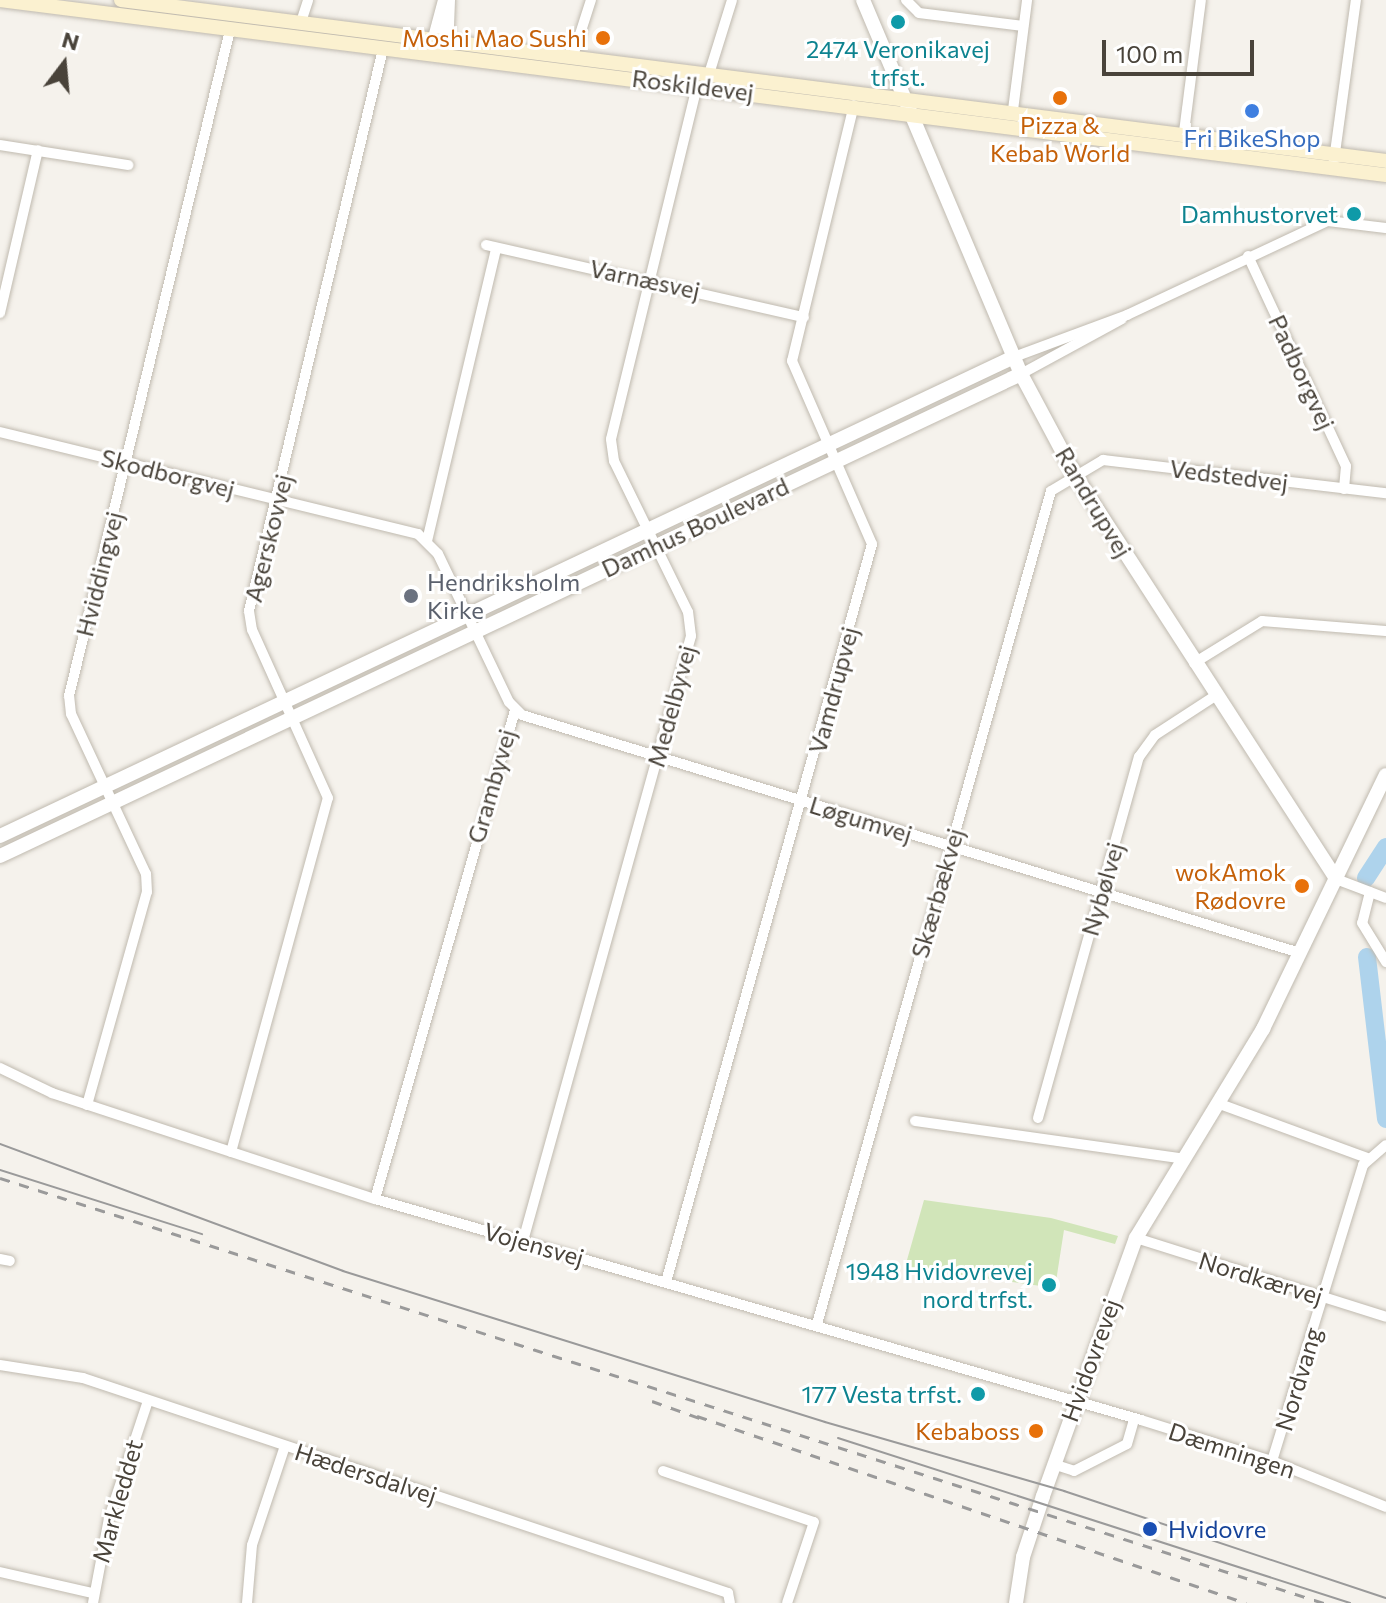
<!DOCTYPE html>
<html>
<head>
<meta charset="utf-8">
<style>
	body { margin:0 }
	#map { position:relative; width:1386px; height:1603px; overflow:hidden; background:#f5f2ec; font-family:Commissioner,sans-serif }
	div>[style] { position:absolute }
	.green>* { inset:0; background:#d1e5b9 }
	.river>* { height:18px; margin:-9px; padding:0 9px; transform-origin:9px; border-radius:9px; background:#aed3ec }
	.roads { filter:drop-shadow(0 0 2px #c0baaf) drop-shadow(0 0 2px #c0baaf) }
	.minor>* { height:10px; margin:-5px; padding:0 5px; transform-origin:5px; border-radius:5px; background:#fff }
	.tertiary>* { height:14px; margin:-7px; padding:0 7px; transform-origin:7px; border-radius:7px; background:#fff }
	.secondary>* { height:14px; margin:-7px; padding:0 7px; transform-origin:7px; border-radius:7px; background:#fbf1d0 }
	.tram>* { height:2px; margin:-1px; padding:0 1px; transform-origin:1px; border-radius:1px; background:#9a9a9a }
	.rail>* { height:3px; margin-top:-1.5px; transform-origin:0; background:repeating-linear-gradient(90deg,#9a9a9a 0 10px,transparent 0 20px) }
	.dots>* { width:22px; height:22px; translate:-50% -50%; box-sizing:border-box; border:4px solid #fff; border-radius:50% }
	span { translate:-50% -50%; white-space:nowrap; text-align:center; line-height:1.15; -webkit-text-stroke:6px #fff; paint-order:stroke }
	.food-label { font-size:24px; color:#c56008 }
	.right { translate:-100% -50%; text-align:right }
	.culture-label { font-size:24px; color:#0d838f }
	.street-label { font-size:24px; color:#49433a }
	.shop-label { font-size:24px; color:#366cbe }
	.worship-label { font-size:24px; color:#5b616d }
	.left { translate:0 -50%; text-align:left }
	.transit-label { font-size:24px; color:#164399 }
	.north { position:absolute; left:24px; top:24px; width:80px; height:80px; -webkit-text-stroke:6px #fff; paint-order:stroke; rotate:16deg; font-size:22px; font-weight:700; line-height:32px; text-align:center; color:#49433a }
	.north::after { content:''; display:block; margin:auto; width:28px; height:36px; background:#49433a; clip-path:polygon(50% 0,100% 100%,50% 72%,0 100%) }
	.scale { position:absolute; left:1102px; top:40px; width:152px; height:36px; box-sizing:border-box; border:4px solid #49433a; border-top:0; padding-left:10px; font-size:24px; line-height:28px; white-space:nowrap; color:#49433a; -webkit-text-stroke:6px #fff; paint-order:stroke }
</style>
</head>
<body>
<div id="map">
	<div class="green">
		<div style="clip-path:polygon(924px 1200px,1051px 1218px,1118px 1236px,1115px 1244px,1064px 1230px,1055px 1288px,905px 1267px)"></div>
	</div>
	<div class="river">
		<div style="left:1366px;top:878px;width:37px;rotate:-57deg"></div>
		<div style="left:1367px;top:957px;width:163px;rotate:83.3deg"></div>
	</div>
	<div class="roads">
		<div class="minor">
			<div style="left:906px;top:0;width:18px;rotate:45deg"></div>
			<div style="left:919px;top:13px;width:105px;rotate:7.1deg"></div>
			<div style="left:301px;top:22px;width:23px;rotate:-72deg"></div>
			<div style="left:573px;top:56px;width:59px;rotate:-72.2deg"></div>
			<div style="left:709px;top:74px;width:77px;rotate:-72.7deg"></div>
			<div style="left:1013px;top:110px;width:111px;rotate:-82.7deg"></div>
			<div style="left:1184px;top:132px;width:133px;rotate:-82.7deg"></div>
			<div style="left:0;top:145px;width:130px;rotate:8.9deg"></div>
			<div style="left:1334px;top:160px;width:162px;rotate:-82.2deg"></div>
			<div style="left:486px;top:245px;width:326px;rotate:12.8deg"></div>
			<div style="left:1248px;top:256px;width:232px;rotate:65deg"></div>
			<div style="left:1346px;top:466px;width:23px;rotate:95deg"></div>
			<div style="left:0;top:313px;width:167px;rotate:-76.9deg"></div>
			<div style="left:1014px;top:357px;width:121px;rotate:-20.4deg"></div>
			<div style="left:1127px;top:315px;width:222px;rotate:-25.1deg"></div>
			<div style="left:1328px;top:221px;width:58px;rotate:6.9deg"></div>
			<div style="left:1021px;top:374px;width:115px;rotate:-28.6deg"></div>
			<div style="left:0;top:432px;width:430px;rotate:13.7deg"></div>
			<div style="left:418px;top:534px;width:28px;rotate:45deg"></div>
			<div style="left:438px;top:554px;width:164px;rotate:64.4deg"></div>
			<div style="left:509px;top:702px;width:18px;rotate:45deg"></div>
			<div style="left:522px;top:715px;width:814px;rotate:17.01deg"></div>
			<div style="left:427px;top:541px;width:301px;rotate:-76.7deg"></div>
			<div style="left:1194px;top:663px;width:80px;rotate:-31.7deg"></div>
			<div style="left:1262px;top:621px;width:124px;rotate:4.6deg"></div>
			<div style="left:1336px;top:879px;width:53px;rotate:20.8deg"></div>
			<div style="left:1370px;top:892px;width:32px;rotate:104deg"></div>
			<div style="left:1362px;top:923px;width:46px;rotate:58.4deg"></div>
			<div style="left:0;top:1068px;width:58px;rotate:25.7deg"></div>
			<div style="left:52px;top:1093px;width:340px;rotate:18.2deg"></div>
			<div style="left:375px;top:1199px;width:797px;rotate:16.09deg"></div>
			<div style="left:1141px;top:1420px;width:137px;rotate:17.4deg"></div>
			<div style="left:1272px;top:1461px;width:123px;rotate:22deg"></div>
			<div style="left:1217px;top:1103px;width:160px;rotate:20.1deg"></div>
			<div style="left:87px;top:1105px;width:221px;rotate:-74.3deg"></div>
			<div style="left:147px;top:892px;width:18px;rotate:-93deg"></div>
			<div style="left:146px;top:874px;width:177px;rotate:-115.1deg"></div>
			<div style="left:71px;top:714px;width:18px;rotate:-96deg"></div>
			<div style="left:69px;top:696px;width:685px;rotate:-76.41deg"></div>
			<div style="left:1038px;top:1118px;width:375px;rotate:-74.4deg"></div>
			<div style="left:1139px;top:757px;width:27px;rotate:-54deg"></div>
			<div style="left:1155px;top:735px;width:72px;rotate:-33deg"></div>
			<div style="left:915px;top:1121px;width:272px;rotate:8deg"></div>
			<div style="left:231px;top:1152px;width:367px;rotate:-74.7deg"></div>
			<div style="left:328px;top:798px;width:184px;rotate:-114.3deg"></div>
			<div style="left:252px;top:630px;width:19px;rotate:-99deg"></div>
			<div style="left:249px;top:611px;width:578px;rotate:-76.59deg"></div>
			<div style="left:375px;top:1199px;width:509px;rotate:-74.02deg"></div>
			<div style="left:1136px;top:1238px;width:262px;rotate:17.5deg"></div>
			<div style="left:523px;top:1241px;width:628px;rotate:-74.48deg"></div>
			<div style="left:691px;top:636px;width:24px;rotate:-97deg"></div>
			<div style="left:688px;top:612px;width:168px;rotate:-116.1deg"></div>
			<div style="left:614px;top:461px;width:22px;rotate:-98deg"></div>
			<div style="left:611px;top:439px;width:363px;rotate:-76.3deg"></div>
			<div style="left:0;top:1259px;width:10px;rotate:11deg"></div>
			<div style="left:666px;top:1282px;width:766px;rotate:-74.4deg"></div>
			<div style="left:872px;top:544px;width:200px;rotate:-113.6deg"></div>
			<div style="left:792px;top:361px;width:263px;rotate:-76.4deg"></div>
			<div style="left:817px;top:1324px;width:865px;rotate:-74.31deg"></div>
			<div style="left:1051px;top:491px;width:61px;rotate:-30.8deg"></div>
			<div style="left:1103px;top:460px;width:285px;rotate:6.7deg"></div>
			<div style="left:0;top:1365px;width:84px;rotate:8.9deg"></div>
			<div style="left:83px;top:1378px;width:680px;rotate:18.43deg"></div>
			<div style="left:728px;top:1593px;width:10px;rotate:79deg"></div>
			<div style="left:1272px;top:1461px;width:310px;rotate:-72.9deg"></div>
			<div style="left:1363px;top:1165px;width:30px;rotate:-41deg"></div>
			<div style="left:1053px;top:1464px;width:22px;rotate:18deg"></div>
			<div style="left:1074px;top:1471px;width:59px;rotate:-27deg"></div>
			<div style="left:1127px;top:1444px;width:26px;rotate:-74deg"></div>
			<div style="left:663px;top:1471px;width:159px;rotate:18.7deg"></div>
			<div style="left:814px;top:1522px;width:85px;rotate:108.4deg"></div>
			<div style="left:0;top:1572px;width:94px;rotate:12.9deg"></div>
			<div style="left:93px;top:1603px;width:86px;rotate:-79.3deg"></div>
			<div style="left:109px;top:1518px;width:123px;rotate:-71.6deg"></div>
			<div style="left:247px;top:1603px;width:58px;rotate:-85.1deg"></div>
			<div style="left:252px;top:1545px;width:104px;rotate:-71.6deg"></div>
		</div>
		<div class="tertiary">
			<div style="left:863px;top:0;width:406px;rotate:67.1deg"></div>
			<div style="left:1021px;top:374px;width:115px;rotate:61.9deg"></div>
			<div style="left:1075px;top:475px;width:481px;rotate:57.1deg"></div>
			<div style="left:432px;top:49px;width:51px;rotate:-75.1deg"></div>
			<div style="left:446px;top:52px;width:52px;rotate:-87.8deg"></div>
			<div style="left:0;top:836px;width:1121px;rotate:-25.29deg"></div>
			<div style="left:0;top:856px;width:1129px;rotate:-25.27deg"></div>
			<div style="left:1016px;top:1603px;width:47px;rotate:-81.3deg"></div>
			<div style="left:1023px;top:1557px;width:64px;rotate:-71.8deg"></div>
			<div style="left:1043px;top:1496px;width:274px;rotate:-70.2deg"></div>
			<div style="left:1136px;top:1238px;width:245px;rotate:-58.7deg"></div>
			<div style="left:1263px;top:1029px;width:282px;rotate:-64.2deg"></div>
		</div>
		<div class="secondary">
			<div style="left:0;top:0;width:1397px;rotate:7.2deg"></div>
			<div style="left:121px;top:0;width:1275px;rotate:7.25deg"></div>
		</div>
	</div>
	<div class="tram">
		<div style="left:0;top:1144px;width:366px;rotate:20.3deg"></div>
		<div style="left:343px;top:1271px;width:505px;rotate:17.39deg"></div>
		<div style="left:825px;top:1422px;width:249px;rotate:16.1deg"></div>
		<div style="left:1064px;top:1491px;width:339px;rotate:18.4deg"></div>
		<div style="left:0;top:1170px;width:212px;rotate:17.6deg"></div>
		<div style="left:838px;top:1438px;width:538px;rotate:17.86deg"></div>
	</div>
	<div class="rail">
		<div style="left:0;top:1178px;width:1391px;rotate:17.8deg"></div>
		<div style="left:652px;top:1401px;width:56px;rotate:19.7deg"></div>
		<div style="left:697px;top:1416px;width:580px;rotate:18.81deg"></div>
	</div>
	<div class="dots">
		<div style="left:898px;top:22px;background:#0f9aa8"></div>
		<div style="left:603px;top:38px;background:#e8710a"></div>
		<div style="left:1060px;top:98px;background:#e8710a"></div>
		<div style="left:1252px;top:111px;background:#3f7fe0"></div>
		<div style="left:1354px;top:214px;background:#0f9aa8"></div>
		<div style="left:411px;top:596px;background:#6b7280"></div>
		<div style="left:1302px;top:886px;background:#e8710a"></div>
		<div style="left:1049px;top:1285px;background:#0f9aa8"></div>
		<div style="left:978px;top:1394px;background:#0f9aa8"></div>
		<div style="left:1036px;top:1431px;background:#e8710a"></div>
		<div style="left:1150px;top:1529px;background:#1a4fb4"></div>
	</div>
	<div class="food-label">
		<span class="right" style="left:587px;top:38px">Moshi Mao Sushi</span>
		<span style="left:1060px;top:139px">Pizza &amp;<br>Kebab World</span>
		<span class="right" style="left:1286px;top:886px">wokAmok<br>Rødovre</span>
		<span class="right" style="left:1020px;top:1431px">Kebaboss</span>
	</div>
	<div class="culture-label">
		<span style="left:898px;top:63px">2474 Veronikavej<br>trfst.</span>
		<span class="right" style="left:1338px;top:214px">Damhustorvet</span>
		<span class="right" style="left:1033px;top:1285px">1948 Hvidovrevej<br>nord trfst.</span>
		<span class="right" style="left:962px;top:1394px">177 Vesta trfst.</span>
	</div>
	<div class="street-label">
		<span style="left:693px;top:85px;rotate:7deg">Roskildevej</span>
		<span style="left:645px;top:279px;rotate:12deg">Varnæsvej</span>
		<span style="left:1302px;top:372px;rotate:65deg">Padborgvej</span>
		<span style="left:168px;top:473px;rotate:14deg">Skodborgvej</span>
		<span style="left:1229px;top:475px;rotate:7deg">Vedstedvej</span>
		<span style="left:1094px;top:502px;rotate:59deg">Randrupvej</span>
		<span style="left:695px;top:527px;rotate:-25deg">Damhus Boulevard</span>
		<span style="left:268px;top:538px;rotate:-76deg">Agerskovvej</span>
		<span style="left:99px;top:574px;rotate:-76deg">Hviddingvej</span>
		<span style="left:833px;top:690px;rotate:-75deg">Vamdrupvej</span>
		<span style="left:671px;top:706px;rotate:-75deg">Medelbyvej</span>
		<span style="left:491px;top:786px;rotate:-74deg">Grambyvej</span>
		<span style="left:861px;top:819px;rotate:17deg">Løgumvej</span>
		<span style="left:1102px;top:889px;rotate:-74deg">Nybølvej</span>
		<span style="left:937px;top:893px;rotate:-74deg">Skærbækvej</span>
		<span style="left:534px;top:1244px;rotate:16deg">Vojensvej</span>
		<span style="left:1261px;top:1278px;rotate:17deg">Nordkærvej</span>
		<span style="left:1090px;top:1360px;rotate:-70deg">Hvidovrevej</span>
		<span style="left:1298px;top:1379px;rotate:-73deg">Nordvang</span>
		<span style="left:1232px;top:1450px;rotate:18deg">Dæmningen</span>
		<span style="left:366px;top:1473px;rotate:18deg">Hædersdalvej</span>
		<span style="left:117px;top:1501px;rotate:-74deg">Markleddet</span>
	</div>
	<div class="shop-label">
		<span style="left:1252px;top:138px">Fri BikeShop</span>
	</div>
	<div class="worship-label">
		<span class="left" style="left:427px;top:596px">Hendriksholm<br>Kirke</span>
	</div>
	<div class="transit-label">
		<span class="left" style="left:1168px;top:1529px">Hvidovre</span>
	</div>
	<div class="north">N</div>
	<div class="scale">100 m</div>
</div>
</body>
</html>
